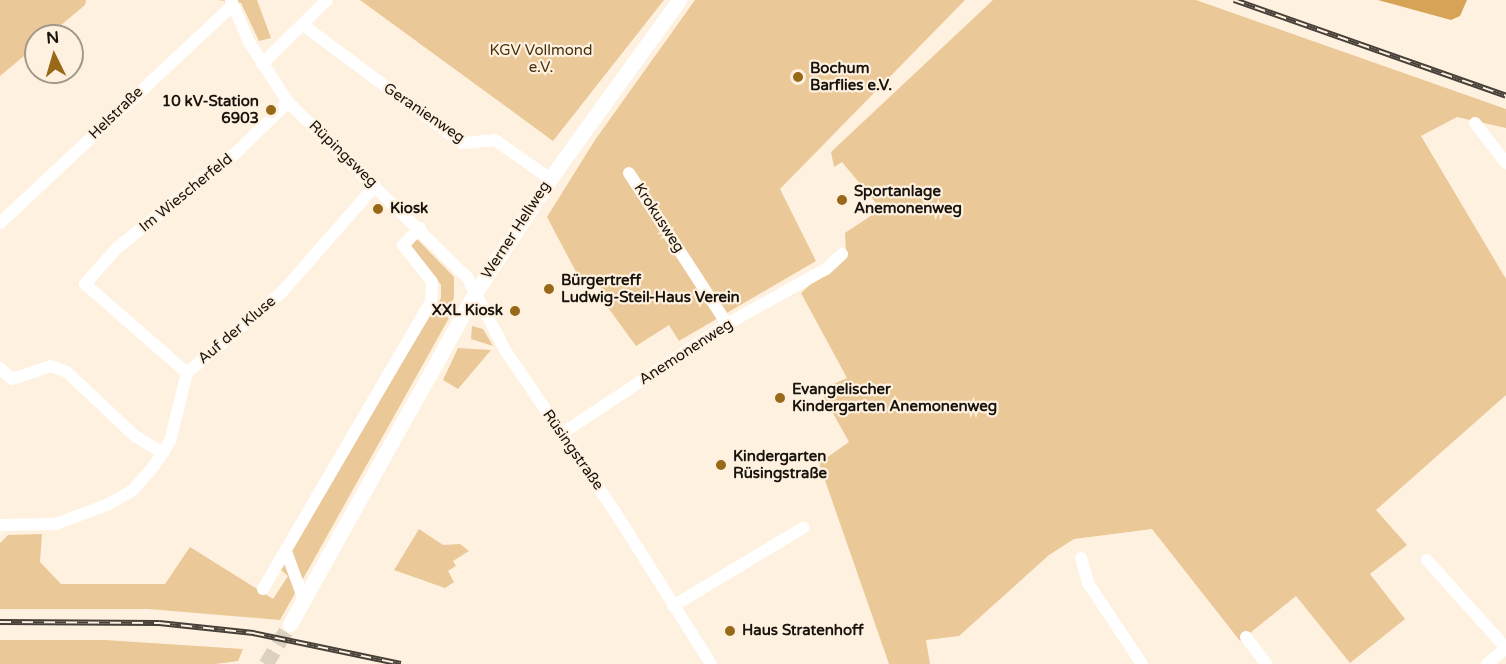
<!DOCTYPE html>
<html>
<head>
<meta charset="utf-8">
<style>
	body { margin:0 }
	#map { position:relative; width:1506px; height:664px; overflow:hidden; background:#fff1df; font-family:"Varela Round",sans-serif }
	div>[style] { position:absolute }
	.green>* { inset:0; background:#ebc898 }
	.water>* { inset:0; background:#d7a356 }
	.major-tunnel>* { height:15px; margin-top:-7.5px; transform-origin:0; background:repeating-linear-gradient(90deg,#dcd0c0 0 15px,transparent 0 23px) }
	.minor>* { height:12px; margin:-6px; padding:0 6px; transform-origin:6px; border-radius:6px; background:#fff }
	.major>* { height:15px; margin:-7.5px; padding:0 7.5px; transform-origin:7.5px; border-radius:7.5px; background:#fff }
	.rail>* { height:6px; margin-top:-3px; transform-origin:0; background:repeating-linear-gradient(90deg,#fff1df 0 11px,#474038 0 22px); box-sizing:border-box; border-block:2px solid #474038 }
	.dots>* { width:16px; height:16px; translate:-50% -50%; box-sizing:border-box; border:3px solid #fff1df; border-radius:50% }
	span { translate:-50% -50%; white-space:nowrap; text-align:center; line-height:1.15; -webkit-text-stroke:4.5px #fff1df; paint-order:stroke }
	.park-label { font-size:15px; color:#442f0d }
	.poi-label { font-size:15px; color:#18130d; font-weight:700 }
	.left { translate:0 -50%; text-align:left }
	.right { translate:-100% -50%; text-align:right }
	.street-label { font-size:15px; color:#18130d }
	.north { position:absolute; left:24px; top:24px; width:60px; height:60px; box-sizing:border-box; background:#fff1df; border:2px solid #a3988b; border-radius:50%; rotate:355deg; font-size:16px; font-weight:700; line-height:24px; text-align:center; color:#18130d }
	.north::after { content:''; display:block; margin:auto; width:21px; height:27px; background:#986919; clip-path:polygon(50% 0,100% 100%,50% 72%,0 100%) }
</style>
</head>
<body>
<div id="map">
	<div class="green">
		<div style="clip-path:polygon(0 0,86px 0,85px 5px,48px 36px,36px 36px,36px 46px,0 76px)"></div>
		<div style="clip-path:polygon(218px 0,257px 0,271px 38px,259px 41px,241px 3px)"></div>
		<div style="clip-path:polygon(360px 0,664px 0,553px 141px)"></div>
		<div style="clip-path:polygon(695px 0,965px 0,780px 189px,816px 261px,679px 341px,669px 325px,636px 346px,606px 305px,611px 302px,599px 285px,592px 289px,586px 283px,583px 285px,547px 217px,595px 140px)"></div>
		<div style="clip-path:polygon(993px 0,1196px 0,1506px 109px,1506px 128px,1457px 117px,1421px 136px,1506px 279px,1506px 395px,1376px 510px,1407px 545px,1370px 574px,1405px 619px,1350px 663px,1296px 596px,1240px 641px,1152px 529px,1074px 539px,1049px 555px,959px 636px,926px 640px,930px 664px,889px 664px,819px 463px,849px 442px,820px 390px,847px 378px,801px 293px,846px 252px,845px 233px,881px 209px,842px 162px,834px 167px,831px 152px)"></div>
		<div style="clip-path:polygon(417px 239px,454px 277px,454px 298px,445px 316px,449px 318px,280px 620px,148px 609px,0 609px,0 543px,8px 535px,42px 534px,40px 562px,61px 584px,165px 584px,190px 547px,273px 599px,288px 576px,281px 570px,291px 555px,290px 548px,441px 298px,441px 285px,411px 246px)"></div>
		<div style="clip-path:polygon(472px 326px,483px 329px,493px 346px,471px 339px)"></div>
		<div style="clip-path:polygon(458px 348px,491px 350px,458px 389px,443px 380px)"></div>
		<div style="clip-path:polygon(419px 529px,443px 545px,460px 544px,469px 551px,453px 561px,456px 566px,448px 571px,454px 582px,445px 588px,394px 570px)"></div>
		<div style="clip-path:polygon(0 640px,105px 640px,243px 649px,238px 661px,215px 664px,0 664px)"></div>
	</div>
	<div class="water">
		<div style="clip-path:polygon(1378px 0,1467px 0,1460px 16px,1451px 20px)"></div>
	</div>
	<div class="major-tunnel">
		<div style="left:266px;top:664px;width:47px;rotate:-59deg"></div>
	</div>
	<div class="minor">
		<div style="left:231px;top:0;width:46px;rotate:66.8deg"></div>
		<div style="left:249px;top:42px;width:72px;rotate:57deg"></div>
		<div style="left:288px;top:102px;width:250px;rotate:44.4deg"></div>
		<div style="left:467px;top:277px;width:82px;rotate:62.5deg"></div>
		<div style="left:505px;top:350px;width:196px;rotate:55.8deg"></div>
		<div style="left:615px;top:512px;width:180px;rotate:57.7deg"></div>
		<div style="left:303px;top:25px;width:198px;rotate:36.6deg"></div>
		<div style="left:462px;top:143px;width:33px;rotate:-5deg"></div>
		<div style="left:495px;top:140px;width:67px;rotate:35.3deg"></div>
		<div style="left:262px;top:64px;width:91px;rotate:-44.6deg"></div>
		<div style="left:288px;top:102px;width:69px;rotate:135.6deg"></div>
		<div style="left:239px;top:150px;width:158px;rotate:141.2deg"></div>
		<div style="left:116px;top:249px;width:47px;rotate:131.5deg"></div>
		<div style="left:85px;top:284px;width:135px;rotate:41.1deg"></div>
		<div style="left:187px;top:373px;width:125px;rotate:-40.5deg"></div>
		<div style="left:282px;top:292px;width:141px;rotate:-48.7deg"></div>
		<div style="left:1475px;top:123px;width:51px;rotate:52.2deg"></div>
		<div style="left:629px;top:173px;width:180px;rotate:57deg"></div>
		<div style="left:0;top:223px;width:319px;rotate:-43.1deg"></div>
		<div style="left:0;top:368px;width:16px;rotate:43deg"></div>
		<div style="left:12px;top:379px;width:41px;rotate:-18.4deg"></div>
		<div style="left:51px;top:366px;width:17px;rotate:21deg"></div>
		<div style="left:67px;top:372px;width:93px;rotate:43.3deg"></div>
		<div style="left:135px;top:436px;width:33px;rotate:31deg"></div>
		<div style="left:561px;top:434px;width:199px;rotate:-33.5deg"></div>
		<div style="left:727px;top:324px;width:113px;rotate:-29.1deg"></div>
		<div style="left:826px;top:269px;width:22px;rotate:-43deg"></div>
		<div style="left:0;top:525px;width:56px;rotate:-1deg"></div>
		<div style="left:56px;top:524px;width:57px;rotate:-20.7deg"></div>
		<div style="left:109px;top:504px;width:28px;rotate:-30deg"></div>
		<div style="left:133px;top:490px;width:32px;rotate:-49deg"></div>
		<div style="left:154px;top:466px;width:30px;rotate:-57deg"></div>
		<div style="left:170px;top:441px;width:70px;rotate:-76deg"></div>
		<div style="left:287px;top:554px;width:49px;rotate:69.7deg"></div>
		<div style="left:1081px;top:558px;width:26px;rotate:74deg"></div>
		<div style="left:1088px;top:583px;width:97px;rotate:56.3deg"></div>
		<div style="left:1427px;top:560px;width:118px;rotate:48.1deg"></div>
		<div style="left:263px;top:589px;width:333px;rotate:-59.7deg"></div>
		<div style="left:431px;top:301px;width:19px;rotate:-87deg"></div>
		<div style="left:432px;top:282px;width:47px;rotate:-128.1deg"></div>
		<div style="left:403px;top:245px;width:24px;rotate:-45deg"></div>
		<div style="left:673px;top:606px;width:152px;rotate:-31deg"></div>
		<div style="left:1246px;top:637px;width:34px;rotate:53deg"></div>
		<div style="left:1487px;top:664px;width:25px;rotate:-40deg"></div>
	</div>
	<div class="major">
		<div style="left:290px;top:624px;width:379px;rotate:-60.8deg"></div>
		<div style="left:475px;top:293px;width:152px;rotate:-56.5deg"></div>
		<div style="left:559px;top:166px;width:205px;rotate:-54.1deg"></div>
	</div>
	<div class="rail">
		<div style="left:1234px;top:0;width:288px;rotate:19.4deg"></div>
		<div style="left:0;top:622px;width:159px;rotate:0.4deg"></div>
		<div style="left:159px;top:623px;width:95px;rotate:6.1deg"></div>
		<div style="left:253px;top:633px;width:151px;rotate:11.8deg"></div>
	</div>
	<div class="dots">
		<div style="left:798px;top:77px;background:#986919"></div>
		<div style="left:271px;top:110px;background:#986919"></div>
		<div style="left:842px;top:200px;background:#986919"></div>
		<div style="left:378px;top:209px;background:#986919"></div>
		<div style="left:549px;top:289px;background:#986919"></div>
		<div style="left:515px;top:311px;background:#986919"></div>
		<div style="left:780px;top:398px;background:#986919"></div>
		<div style="left:721px;top:465px;background:#986919"></div>
		<div style="left:730px;top:631px;background:#986919"></div>
	</div>
	<div class="park-label">
		<span style="left:541px;top:59px">KGV Vollmond<br>e.V.</span>
	</div>
	<div class="poi-label">
		<span class="left" style="left:810px;top:77px">Bochum<br>Barflies e.V.</span>
		<span class="right" style="left:259px;top:110px">10 kV-Station<br>6903</span>
		<span class="left" style="left:854px;top:200px">Sportanlage<br>Anemonenweg</span>
		<span class="left" style="left:390px;top:209px">Kiosk</span>
		<span class="left" style="left:561px;top:289px">Bürgertreff<br>Ludwig-Steil-Haus Verein</span>
		<span class="right" style="left:503px;top:311px">XXL Kiosk</span>
		<span class="left" style="left:792px;top:398px">Evangelischer<br>Kindergarten Anemonenweg</span>
		<span class="left" style="left:733px;top:465px">Kindergarten<br>Rüsingstraße</span>
		<span class="left" style="left:742px;top:631px">Haus Stratenhoff</span>
	</div>
	<div class="street-label">
		<span style="left:116px;top:113px;rotate:-44deg">Helstraße</span>
		<span style="left:424px;top:113px;rotate:34deg">Geranienweg</span>
		<span style="left:343px;top:154px;rotate:44deg">Rüpingsweg</span>
		<span style="left:186px;top:193px;rotate:-39deg">Im Wiescherfeld</span>
		<span style="left:659px;top:218px;rotate:57deg">Krokusweg</span>
		<span style="left:516px;top:230px;rotate:-57deg">Werner Hellweg</span>
		<span style="left:237px;top:330px;rotate:-40deg">Auf der Kluse</span>
		<span style="left:686px;top:352px;rotate:-33deg">Anemonenweg</span>
		<span style="left:573px;top:450px;rotate:55deg">Rüsingstraße</span>
	</div>
	<div class="north">N</div>
</div>
</body>
</html>
